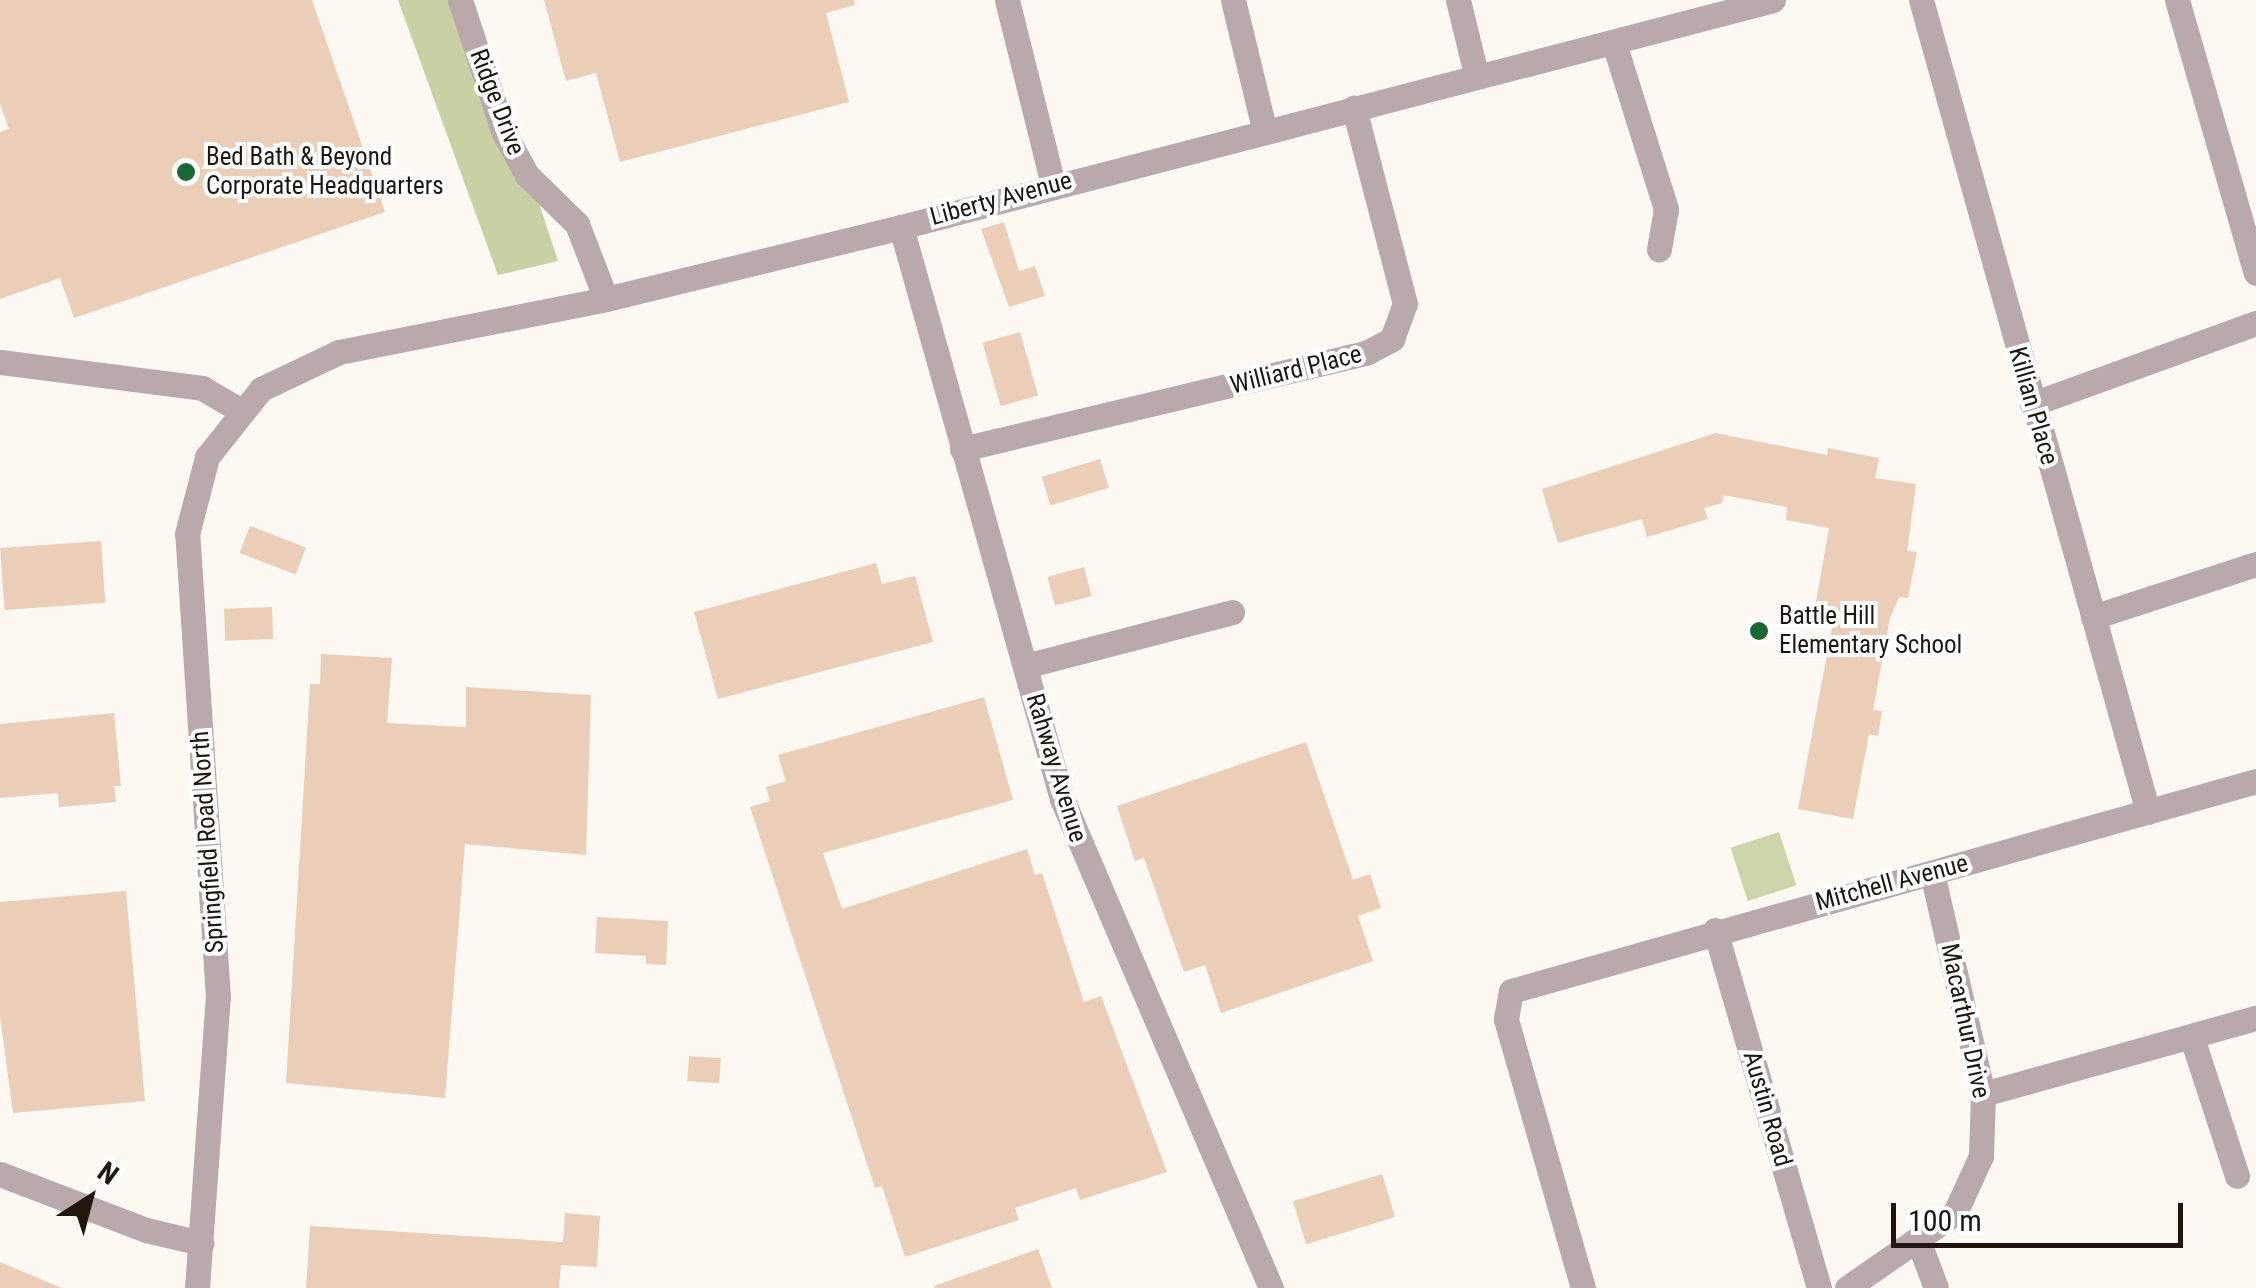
<!DOCTYPE html>
<html>
<head>
<meta charset="utf-8">
<style>
	body { margin:0 }
	#map { position:relative; width:2256px; height:1288px; overflow:hidden; background:#fef8f3; font-family:"Roboto Condensed",sans-serif }
	div>[style] { position:absolute }
	.green>* { inset:0; background:#cdd4aa; transform-origin:0 0 }
	.forest>* { inset:0; background:#c9d0a4 }
	.building>* { inset:0; background:#eaceb7; transform-origin:0 0 }
	.minor>* { height:25px; margin:-12.5px; padding:0 12.5px; transform-origin:12.5px; border-radius:12.5px; background:#baa9ab }
	.dots>* { width:28px; height:28px; translate:-50% -50%; box-sizing:border-box; border:5px solid #fff; border-radius:50% }
	span { translate:-50% -50%; white-space:nowrap; text-align:center; line-height:1.15; -webkit-text-stroke:8px #fff; paint-order:stroke }
	.street-label { font-size:25px; color:#20160e }
	.poi-label { font-size:25px; color:#20160e }
	.left { translate:0 -50%; text-align:left }
	.north { position:absolute; left:40px; top:1148px; width:100px; height:100px; -webkit-text-stroke:8px #fff; paint-order:stroke; rotate:36deg; font-size:28px; font-weight:700; line-height:40px; text-align:center; color:#20160e }
	.north::after { content:''; display:block; margin:auto; width:35px; height:45px; background:#20160e; clip-path:polygon(50% 0,100% 100%,50% 72%,0 100%) }
	.scale { position:absolute; left:1891px; top:1203px; width:292px; height:45px; box-sizing:border-box; border:5px solid #20160e; border-top:0; padding-left:12px; font-size:30px; line-height:35px; white-space:nowrap; color:#20160e; -webkit-text-stroke:8px #fff; paint-order:stroke }
</style>
</head>
<body>
<div id="map">
	<div class="green">
		<div style="left:1779px;top:832px;width:56px;height:51px;rotate:72deg"></div>
	</div>
	<div class="forest">
		<div style="clip-path:polygon(398px 0,472px 0,558px 261px,498px 275px)"></div>
	</div>
	<div class="building">
		<div style="clip-path:polygon(0 0,312px 0,385px 212px,74px 318px,60px 278px,0 299px,0 132px,9px 129px,0 104px)"></div>
		<div style="clip-path:polygon(544px 0,854px 0,855px 5px,826px 13px,849px 102px,620px 162px,596px 73px,566px 81px)"></div>
		<div style="clip-path:polygon(1004px 222px,1019px 271px,1035px 266px,1045px 296px,1009px 307px,981px 229px)"></div>
		<div style="left:1020px;top:332px;width:66px;height:39px;rotate:74deg"></div>
		<div style="clip-path:polygon(1716px 433px,1827px 455px,1828px 448px,1879px 458px,1875px 478px,1916px 484px,1907px 551px,1917px 552px,1908px 598px,1899px 597px,1890px 618px,1873px 710px,1882px 711px,1878px 736px,1869px 734px,1853px 819px,1798px 809px,1834px 618px,1814px 614px,1829px 528px,1786px 520px,1787px 507px,1724px 495px,1722px 503px,1704px 508px,1708px 519px,1647px 537px,1642px 519px,1558px 543px,1542px 489px)"></div>
		<div style="left:1100px;top:459px;width:30px;height:61px;rotate:73deg"></div>
		<div style="left:250px;top:526px;width:60px;height:29px;rotate:21deg"></div>
		<div style="left:101px;top:541px;width:62px;height:101px;rotate:86deg"></div>
		<div style="clip-path:polygon(876px 563px,882px 584px,915px 576px,933px 642px,718px 699px,694px 612px)"></div>
		<div style="left:1084px;top:567px;width:30px;height:38px;rotate:75deg"></div>
		<div style="left:272px;top:607px;width:32px;height:48px;rotate:88deg"></div>
		<div style="clip-path:polygon(321px 654px,392px 658px,387px 723px,466px 727px,466px 687px,591px 695px,586px 855px,465px 844px,445px 1098px,286px 1083px,310px 684px,320px 684px)"></div>
		<div style="clip-path:polygon(984px 697px,1013px 800px,823px 853px,842px 909px,1027px 849px,1035px 875px,1042px 873px,1084px 1002px,1101px 996px,1167px 1172px,1080px 1200px,1076px 1188px,1015px 1208px,1019px 1220px,905px 1257px,882px 1186px,875px 1188px,750px 807px,770px 801px,766px 787px,786px 781px,778px 755px)"></div>
		<div style="clip-path:polygon(114px 713px,121px 786px,114px 786px,116px 802px,59px 807px,58px 793px,0 798px,0 724px)"></div>
		<div style="clip-path:polygon(1306px 742px,1353px 880px,1370px 874px,1381px 908px,1358px 916px,1373px 961px,1221px 1013px,1205px 965px,1184px 972px,1144px 858px,1135px 861px,1117px 806px)"></div>
		<div style="clip-path:polygon(126px 891px,145px 1101px,13px 1113px,0 1016px,0 902px)"></div>
		<div style="clip-path:polygon(597px 917px,668px 921px,666px 965px,646px 964px,646px 956px,595px 953px)"></div>
		<div style="left:689px;top:1056px;width:32px;height:25px;rotate:4deg"></div>
		<div style="left:1382px;top:1174px;width:45px;height:93px;rotate:73deg"></div>
		<div style="clip-path:polygon(565px 1213px,600px 1216px,597px 1267px,561px 1265px,559px 1288px,306px 1288px,310px 1226px,563px 1242px)"></div>
		<div style="clip-path:polygon(1038px 1249px,1052px 1288px,935px 1288px,934px 1286px)"></div>
		<div style="clip-path:polygon(0 1262px,62px 1288px,0 1288px)"></div>
	</div>
	<div class="minor">
		<div style="left:460px;top:0;width:138px;rotate:71.8deg"></div>
		<div style="left:503px;top:131px;width:50px;rotate:61.4deg"></div>
		<div style="left:527px;top:175px;width:70px;rotate:44.4deg"></div>
		<div style="left:577px;top:224px;width:80px;rotate:68.9deg"></div>
		<div style="left:1007px;top:0;width:191px;rotate:76deg"></div>
		<div style="left:1233px;top:0;width:136px;rotate:76.4deg"></div>
		<div style="left:1458px;top:0;width:76px;rotate:76.3deg"></div>
		<div style="left:1921px;top:0;width:843px;rotate:74.38deg"></div>
		<div style="left:2177px;top:0;width:284px;rotate:73.9deg"></div>
		<div style="left:1614px;top:43px;width:174px;rotate:72.6deg"></div>
		<div style="left:1666px;top:209px;width:41px;rotate:99.9deg"></div>
		<div style="left:901px;top:227px;width:594px;rotate:74.28deg"></div>
		<div style="left:1062px;top:799px;width:532px;rotate:66.86deg"></div>
		<div style="left:0;top:362px;width:204px;rotate:7.3deg"></div>
		<div style="left:202px;top:388px;width:44px;rotate:30.1deg"></div>
		<div style="left:2032px;top:404px;width:238px;rotate:-19.9deg"></div>
		<div style="left:962px;top:449px;width:415px;rotate:-13.4deg"></div>
		<div style="left:1366px;top:353px;width:30px;rotate:-28deg"></div>
		<div style="left:1392px;top:339px;width:37px;rotate:-70deg"></div>
		<div style="left:1405px;top:304px;width:203px;rotate:-104.6deg"></div>
		<div style="left:2093px;top:617px;width:171px;rotate:-18deg"></div>
		<div style="left:1025px;top:666px;width:214px;rotate:-14.6deg"></div>
		<div style="left:1715px;top:930px;width:373px;rotate:73.8deg"></div>
		<div style="left:2192px;top:1038px;width:145px;rotate:71.9deg"></div>
		<div style="left:1983px;top:1094px;width:283px;rotate:-15.6deg"></div>
		<div style="left:0;top:1174px;width:156px;rotate:21deg"></div>
		<div style="left:146px;top:1230px;width:57px;rotate:13.3deg"></div>
		<div style="left:1918px;top:1240px;width:51px;rotate:69.4deg"></div>
		<div style="left:197px;top:1288px;width:292px;rotate:-85.9deg"></div>
		<div style="left:218px;top:997px;width:464px;rotate:-93.8deg"></div>
		<div style="left:187px;top:534px;width:80px;rotate:-75.4deg"></div>
		<div style="left:207px;top:457px;width:87px;rotate:-51.5deg"></div>
		<div style="left:261px;top:389px;width:86px;rotate:-25.4deg"></div>
		<div style="left:339px;top:352px;width:272px;rotate:-11.2deg"></div>
		<div style="left:606px;top:299px;width:304px;rotate:-13.7deg"></div>
		<div style="left:901px;top:227px;width:901px;rotate:-14.59deg"></div>
		<div style="left:1583px;top:1288px;width:280px;rotate:-106deg"></div>
		<div style="left:1506px;top:1019px;width:28px;rotate:-80deg"></div>
		<div style="left:1511px;top:991px;width:774px;rotate:-15.74deg"></div>
		<div style="left:1847px;top:1288px;width:131px;rotate:-34.8deg"></div>
		<div style="left:1955px;top:1213px;width:63px;rotate:-65.5deg"></div>
		<div style="left:1981px;top:1156px;width:62px;rotate:-88.2deg"></div>
		<div style="left:1983px;top:1094px;width:227px;rotate:-103deg"></div>
	</div>
	<div class="dots">
		<div style="left:186px;top:172px;background:#1a6736"></div>
		<div style="left:1759px;top:631px;background:#1a6736"></div>
	</div>
	<div class="street-label">
		<span style="left:497px;top:102px;rotate:69deg">Ridge Drive</span>
		<span style="left:1001px;top:199px;rotate:-15deg">Liberty Avenue</span>
		<span style="left:1296px;top:370px;rotate:-14deg">Williard Place</span>
		<span style="left:2033px;top:406px;rotate:74deg">Killian Place</span>
		<span style="left:1056px;top:768px;rotate:73deg">Rahway Avenue</span>
		<span style="left:208px;top:842px;rotate:-94deg">Springfield Road North</span>
		<span style="left:1892px;top:883px;rotate:-15deg">Mitchell Avenue</span>
		<span style="left:1965px;top:1021px;rotate:78deg">Macarthur Drive</span>
		<span style="left:1767px;top:1109px;rotate:74deg">Austin Road</span>
	</div>
	<div class="poi-label">
		<span class="left" style="left:206px;top:172px">Bed Bath &amp; Beyond<br>Corporate Headquarters</span>
		<span class="left" style="left:1779px;top:631px">Battle Hill<br>Elementary School</span>
	</div>
	<div class="north">N</div>
	<div class="scale">100 m</div>
</div>
</body>
</html>
